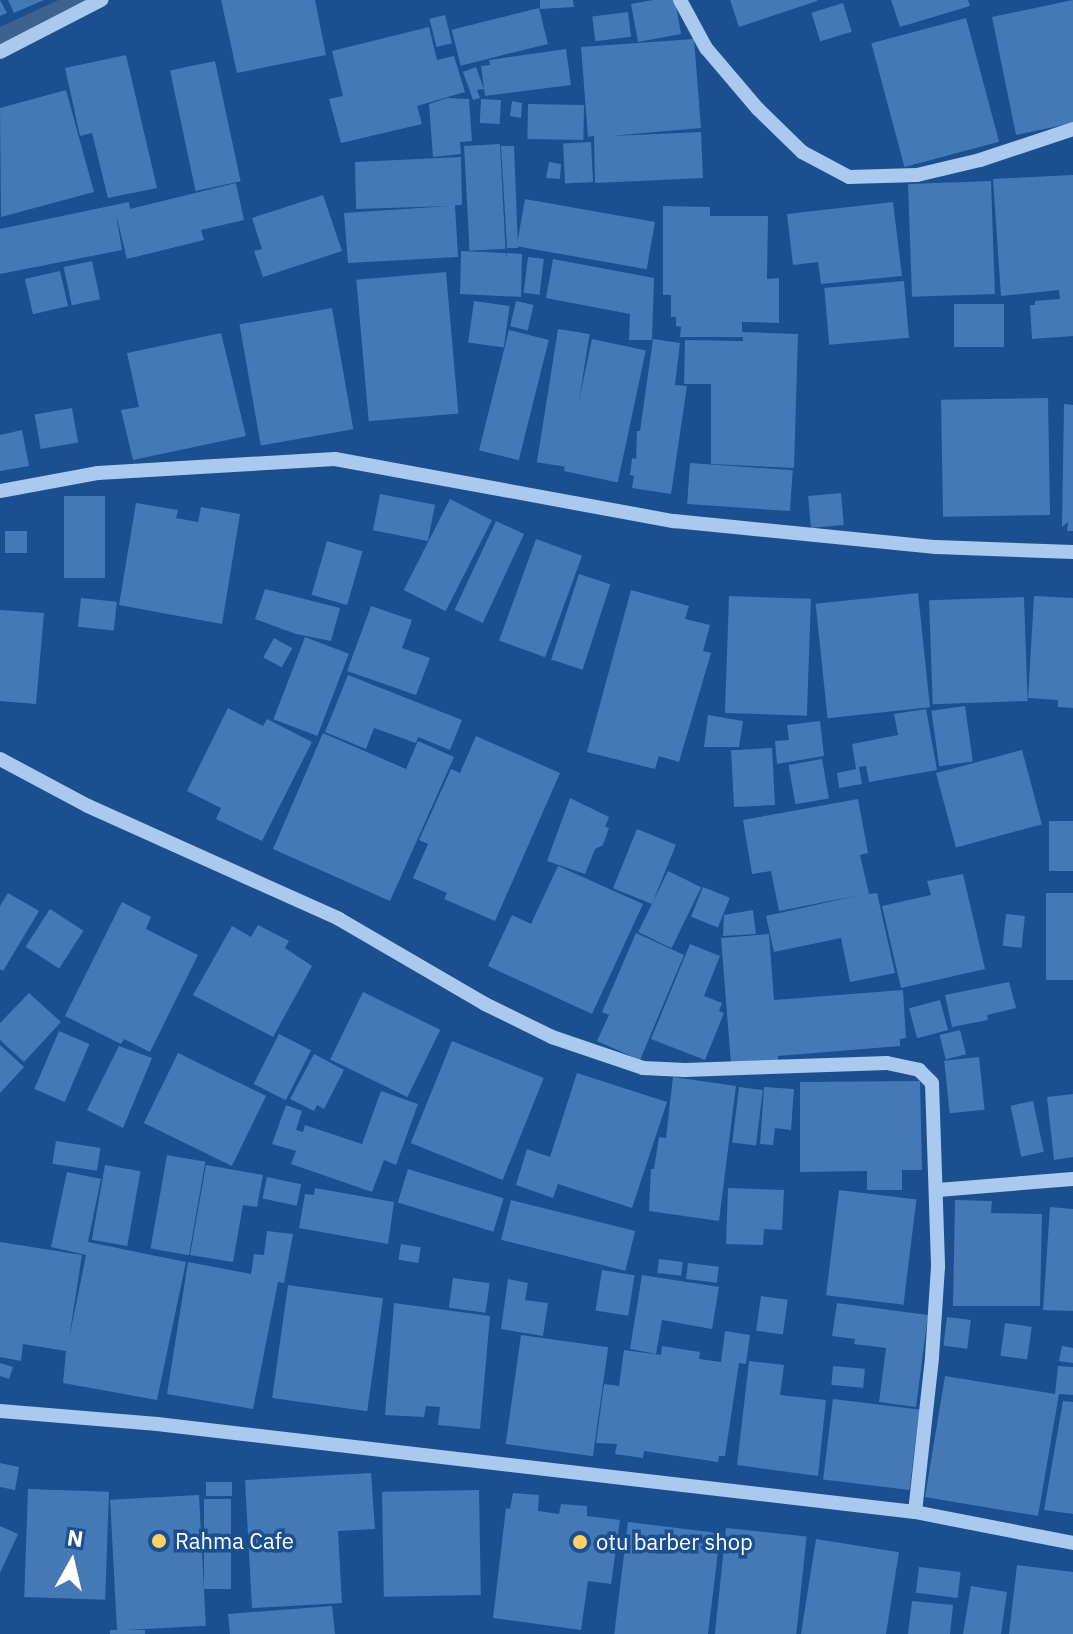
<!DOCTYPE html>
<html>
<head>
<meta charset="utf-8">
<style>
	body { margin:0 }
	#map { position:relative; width:1073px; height:1634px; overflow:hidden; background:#1b4f8f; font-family:"IBM Plex Sans",sans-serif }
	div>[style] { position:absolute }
	.stream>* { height:18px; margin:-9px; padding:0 9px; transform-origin:9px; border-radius:9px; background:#3c6290 }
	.building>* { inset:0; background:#4478b7; transform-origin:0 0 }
	.minor>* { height:14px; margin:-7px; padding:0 7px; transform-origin:7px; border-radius:7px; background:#a9c9ee }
	.dots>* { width:22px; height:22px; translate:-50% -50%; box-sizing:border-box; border:4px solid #1b4f8f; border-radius:50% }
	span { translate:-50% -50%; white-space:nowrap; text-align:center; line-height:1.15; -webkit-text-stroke:7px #1b4f8f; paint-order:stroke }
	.poi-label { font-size:22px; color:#fff }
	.left { translate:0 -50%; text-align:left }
	.north { position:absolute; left:32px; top:1522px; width:80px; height:80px; -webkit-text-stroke:6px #1b4f8f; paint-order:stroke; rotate:8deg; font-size:22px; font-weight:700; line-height:32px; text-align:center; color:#fff }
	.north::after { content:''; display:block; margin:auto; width:28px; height:36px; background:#fff; clip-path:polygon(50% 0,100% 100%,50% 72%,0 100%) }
</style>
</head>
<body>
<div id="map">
	<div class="stream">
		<div style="left:0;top:37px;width:88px;rotate:-24.8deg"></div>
	</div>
	<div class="building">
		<div style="clip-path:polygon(0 0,7px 13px,0 16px)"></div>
		<div style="clip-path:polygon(8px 0,44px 0,14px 13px)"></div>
		<div style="clip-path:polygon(221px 0,315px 0,326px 55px,237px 73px)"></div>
		<div style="clip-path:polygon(540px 0,573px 0,574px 7px,540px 9px)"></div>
		<div style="clip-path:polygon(653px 0,675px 0,681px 34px,638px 42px,631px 4px)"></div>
		<div style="clip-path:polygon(730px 0,817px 0,817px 1px,739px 27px)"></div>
		<div style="clip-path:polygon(891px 0,968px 0,970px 6px,900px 27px)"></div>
		<div style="clip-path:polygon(1073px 0,1073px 123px,1016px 135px,992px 17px)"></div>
		<div style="left:843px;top:3px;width:30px;height:33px;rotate:73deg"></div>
		<div style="left:539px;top:8px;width:37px;height:90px;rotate:76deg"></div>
		<div style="left:628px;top:12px;width:25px;height:36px;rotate:83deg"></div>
		<div style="left:445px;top:15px;width:29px;height:16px;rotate:76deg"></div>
		<div style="left:966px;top:18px;width:128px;height:98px;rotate:75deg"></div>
		<div style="clip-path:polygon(429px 27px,437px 60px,454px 56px,465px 92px,417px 106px,422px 124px,341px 143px,329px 99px,343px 96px,332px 51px)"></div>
		<div style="clip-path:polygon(694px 39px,701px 128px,611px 136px,701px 132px,703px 178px,595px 183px,594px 136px,588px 137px,581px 47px)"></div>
		<div style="clip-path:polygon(566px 49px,571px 85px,485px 96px,481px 66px,490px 65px,489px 60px)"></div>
		<div style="clip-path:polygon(126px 55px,157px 188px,108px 198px,92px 133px,80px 136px,65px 68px)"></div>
		<div style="left:215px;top:61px;width:123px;height:46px;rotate:78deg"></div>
		<div style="clip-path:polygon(476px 67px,484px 89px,477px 90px,480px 98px,473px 100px,463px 72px)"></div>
		<div style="clip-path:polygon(66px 90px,94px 192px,1px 217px,0 108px)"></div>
		<div style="clip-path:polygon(447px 98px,469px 99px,472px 141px,460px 142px,461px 154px,433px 157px,429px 104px)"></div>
		<div style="left:481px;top:99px;width:20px;height:24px;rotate:3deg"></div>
		<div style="clip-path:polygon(512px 101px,522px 103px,521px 118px,510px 116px)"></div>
		<div style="left:528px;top:104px;width:56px;height:35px;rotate:1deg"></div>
		<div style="left:591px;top:142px;width:40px;height:28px;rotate:87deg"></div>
		<div style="left:500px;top:144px;width:105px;height:36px;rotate:87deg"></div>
		<div style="clip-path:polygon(501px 146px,514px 146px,518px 248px,507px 248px)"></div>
		<div style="clip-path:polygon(461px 157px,462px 205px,455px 205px,458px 257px,348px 263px,344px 213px,449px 206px,356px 209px,355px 162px)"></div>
		<div style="clip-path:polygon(549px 162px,561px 164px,560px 179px,546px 178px)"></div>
		<div style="clip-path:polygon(1073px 175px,1073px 336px,1032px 339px,1030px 305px,1035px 305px,1035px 301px,1060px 299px,1059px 290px,1001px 296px,993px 179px)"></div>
		<div style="left:991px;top:181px;width:113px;height:83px;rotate:88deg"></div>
		<div style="clip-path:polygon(236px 183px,244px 220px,201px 230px,204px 240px,127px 259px,116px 214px,122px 250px,0 274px,0 229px,129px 202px,130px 209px)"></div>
		<div style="clip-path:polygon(323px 195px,342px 251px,263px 277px,254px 251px,262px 249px,252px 218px)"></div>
		<div style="left:525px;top:199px;width:132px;height:48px;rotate:10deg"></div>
		<div style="clip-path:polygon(893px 202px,902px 276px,821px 284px,818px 262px,793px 265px,787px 214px)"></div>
		<div style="clip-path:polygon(663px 206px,710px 207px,710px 216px,768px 216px,767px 279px,779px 278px,779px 323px,742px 322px,742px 332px,798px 334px,794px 468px,711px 464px,711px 384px,684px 384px,685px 340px,743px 341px,743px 337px,680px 337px,681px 327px,676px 326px,676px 317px,671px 317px,671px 295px,663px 295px)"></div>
		<div style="clip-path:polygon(461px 251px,506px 253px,506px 258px,507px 253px,522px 254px,521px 297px,460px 294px)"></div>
		<div style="left:528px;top:257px;width:16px;height:36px;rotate:7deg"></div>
		<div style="clip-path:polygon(553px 259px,654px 278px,652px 340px,629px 340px,630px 314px,546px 298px)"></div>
		<div style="left:92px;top:261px;width:39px;height:29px;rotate:78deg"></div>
		<div style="left:60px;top:271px;width:36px;height:36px;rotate:77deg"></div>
		<div style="left:446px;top:272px;width:142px;height:90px;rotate:85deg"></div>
		<div style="left:904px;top:281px;width:57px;height:80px;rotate:85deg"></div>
		<div style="left:474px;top:301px;width:36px;height:42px;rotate:8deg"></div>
		<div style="left:516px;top:301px;width:18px;height:26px;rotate:13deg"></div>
		<div style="left:954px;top:304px;width:50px;height:43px"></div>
		<div style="left:332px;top:308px;width:123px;height:94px;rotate:80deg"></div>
		<div style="left:558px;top:329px;width:32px;height:135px;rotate:9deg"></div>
		<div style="left:509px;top:330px;width:41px;height:124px;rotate:14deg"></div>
		<div style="clip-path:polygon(221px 333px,246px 436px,133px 460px,121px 410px,139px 407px,127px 353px)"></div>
		<div style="left:592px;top:339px;width:55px;height:135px;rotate:12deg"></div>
		<div style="clip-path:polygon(653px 339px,680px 343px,675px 385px,687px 386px,671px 494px,632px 488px,634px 476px,630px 475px,632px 458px,636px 459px,637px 431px,640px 431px)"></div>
		<div style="left:1048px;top:398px;width:117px;height:107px;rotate:89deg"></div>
		<div style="clip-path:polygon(1064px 404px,1073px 405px,1073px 531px,1067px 531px,1068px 522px,1062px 527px)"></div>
		<div style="left:72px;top:408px;width:35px;height:38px;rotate:80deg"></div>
		<div style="clip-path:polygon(22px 430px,29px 466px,0 471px,0 435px)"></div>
		<div style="left:690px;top:463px;width:103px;height:41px;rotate:4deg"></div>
		<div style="left:841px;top:493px;width:32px;height:33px;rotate:85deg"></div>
		<div style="left:380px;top:494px;width:56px;height:37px;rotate:11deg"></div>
		<div style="left:64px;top:496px;width:41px;height:82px"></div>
		<div style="left:450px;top:499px;width:47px;height:102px;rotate:27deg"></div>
		<div style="clip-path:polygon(136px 503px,178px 510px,176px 518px,198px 522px,201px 507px,240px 514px,222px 624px,119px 605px)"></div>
		<div style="left:496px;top:521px;width:31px;height:98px;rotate:25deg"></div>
		<div style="left:5px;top:531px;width:22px;height:22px"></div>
		<div style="left:536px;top:539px;width:49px;height:108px;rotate:20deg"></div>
		<div style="left:327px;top:541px;width:37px;height:56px;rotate:16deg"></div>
		<div style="left:579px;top:574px;width:33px;height:90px;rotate:18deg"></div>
		<div style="clip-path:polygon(265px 589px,340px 608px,331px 641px,296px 634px,255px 619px)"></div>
		<div style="clip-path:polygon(631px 590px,689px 606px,685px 619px,710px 625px,703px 651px,711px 653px,679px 762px,659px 756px,655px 769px,587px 752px)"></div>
		<div style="left:918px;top:593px;width:115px;height:103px;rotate:84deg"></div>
		<div style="left:729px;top:596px;width:82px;height:117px;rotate:2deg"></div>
		<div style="clip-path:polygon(1034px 596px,1073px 598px,1073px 708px,1058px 707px,1058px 700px,1028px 698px)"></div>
		<div style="left:1024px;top:597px;width:104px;height:95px;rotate:88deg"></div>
		<div style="left:81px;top:598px;width:36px;height:29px;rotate:6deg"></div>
		<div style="clip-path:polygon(371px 606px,412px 620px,402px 648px,430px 658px,416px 695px,347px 671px)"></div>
		<div style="clip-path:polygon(0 610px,44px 613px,36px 704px,0 701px)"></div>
		<div style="left:305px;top:637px;width:47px;height:88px;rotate:21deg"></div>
		<div style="left:274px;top:638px;width:21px;height:22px;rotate:29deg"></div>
		<div style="clip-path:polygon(348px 675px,462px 720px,450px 750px,418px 737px,416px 743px,374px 728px,366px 749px,325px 732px)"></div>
		<div style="left:965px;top:706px;width:56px;height:34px;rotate:82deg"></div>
		<div style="clip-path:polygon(228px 708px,263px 726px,267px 719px,312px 742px,262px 841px,216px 819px,221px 808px,187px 791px)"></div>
		<div style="clip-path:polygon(926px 709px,937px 770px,869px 782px,866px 766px,859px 767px,862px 784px,839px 788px,837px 773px,856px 769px,852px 744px,898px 735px,894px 714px)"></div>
		<div style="clip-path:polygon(708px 715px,743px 721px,739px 747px,704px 747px)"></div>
		<div style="clip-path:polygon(820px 721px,824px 756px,777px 764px,775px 741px,789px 740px,787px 725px)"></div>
		<div style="clip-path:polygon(323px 733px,406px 769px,418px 741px,454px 757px,390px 901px,273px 849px)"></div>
		<div style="clip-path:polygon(476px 736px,560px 773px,495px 921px,444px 899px,447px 893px,413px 878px,428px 844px,419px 840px,451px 769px,460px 773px)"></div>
		<div style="left:772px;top:748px;width:57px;height:41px;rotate:87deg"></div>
		<div style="left:1022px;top:750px;width:77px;height:89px;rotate:75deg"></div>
		<div style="left:822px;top:759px;width:40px;height:34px;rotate:80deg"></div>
		<div style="clip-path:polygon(570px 798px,609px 817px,605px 827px,609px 828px,603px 845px,595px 849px,585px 874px,547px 861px)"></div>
		<div style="clip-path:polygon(858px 799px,868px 853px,860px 855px,869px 894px,877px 893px,895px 973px,850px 982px,841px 938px,774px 952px,766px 916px,860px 895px,779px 911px,771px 871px,752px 874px,743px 820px)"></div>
		<div style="left:1049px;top:821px;width:24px;height:50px"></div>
		<div style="left:637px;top:829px;width:42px;height:64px;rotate:22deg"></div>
		<div style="clip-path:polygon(558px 866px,643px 904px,592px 1014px,488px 966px,512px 915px,531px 924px)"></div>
		<div style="left:668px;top:871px;width:37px;height:68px;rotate:26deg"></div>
		<div style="clip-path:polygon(963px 874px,985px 969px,901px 988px,882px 906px,931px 895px,927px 881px)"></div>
		<div style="left:703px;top:887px;width:29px;height:32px;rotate:22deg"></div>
		<div style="clip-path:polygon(8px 893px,39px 911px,3px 971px,0 969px,0 906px)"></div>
		<div style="left:1073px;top:893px;width:87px;height:27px;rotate:90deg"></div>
		<div style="clip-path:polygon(122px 902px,151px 917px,146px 929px,198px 955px,150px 1052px,124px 1039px,121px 1044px,65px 1016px)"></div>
		<div style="left:50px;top:909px;width:40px;height:45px;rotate:33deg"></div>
		<div style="clip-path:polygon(753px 910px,756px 934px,723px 936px,724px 915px)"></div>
		<div style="left:1006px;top:914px;width:19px;height:32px;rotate:6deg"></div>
		<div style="clip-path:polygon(258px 925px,289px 941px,285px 948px,312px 966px,273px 1037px,193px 995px,232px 926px,251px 937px)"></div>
		<div style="clip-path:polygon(636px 933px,684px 955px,640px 1060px,597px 1041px,609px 1015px,602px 1012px)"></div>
		<div style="clip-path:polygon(769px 934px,774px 1000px,903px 990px,906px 1038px,900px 1039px,900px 1046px,778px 1056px,778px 1061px,731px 1064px,721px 938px)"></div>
		<div style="clip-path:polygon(690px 944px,720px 956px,704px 996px,722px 1003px,719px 1011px,724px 1013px,705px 1060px,651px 1039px)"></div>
		<div style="clip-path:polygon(1009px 982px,1016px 1008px,987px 1015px,988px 1020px,952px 1027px,945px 995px)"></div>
		<div style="left:363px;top:992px;width:86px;height:75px;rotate:26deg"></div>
		<div style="clip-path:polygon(29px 993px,61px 1022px,24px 1062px,0 1040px,0 1023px)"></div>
		<div style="left:940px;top:1000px;width:31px;height:32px;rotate:75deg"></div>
		<div style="left:960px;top:1030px;width:25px;height:21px;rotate:76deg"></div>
		<div style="left:59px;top:1031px;width:33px;height:63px;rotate:23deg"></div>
		<div style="left:279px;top:1034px;width:36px;height:56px;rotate:27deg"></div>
		<div style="left:452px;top:1041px;width:99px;height:110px;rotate:22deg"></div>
		<div style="clip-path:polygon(0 1045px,24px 1067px,0 1093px)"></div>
		<div style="clip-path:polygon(119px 1046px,152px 1058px,123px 1128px,87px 1110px)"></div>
		<div style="left:178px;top:1053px;width:98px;height:78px;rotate:26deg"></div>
		<div style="clip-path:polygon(314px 1054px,344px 1070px,324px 1109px,317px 1105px,314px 1111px,290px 1099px)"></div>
		<div style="left:979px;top:1057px;width:53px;height:35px;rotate:84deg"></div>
		<div style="clip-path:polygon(577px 1073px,667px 1102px,632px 1208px,558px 1184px,553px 1198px,516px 1185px,527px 1149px,550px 1157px)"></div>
		<div style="clip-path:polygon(673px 1077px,736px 1086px,719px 1221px,649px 1211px,651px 1169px,654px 1169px,659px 1137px,666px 1138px)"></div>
		<div style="clip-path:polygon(920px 1081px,922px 1170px,902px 1170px,902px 1190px,867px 1190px,867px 1171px,800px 1172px,800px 1082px)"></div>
		<div style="left:739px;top:1087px;width:24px;height:56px;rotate:7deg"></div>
		<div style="clip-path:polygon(764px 1087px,794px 1089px,791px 1130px,775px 1128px,773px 1145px,760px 1144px)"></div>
		<div style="clip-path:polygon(381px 1091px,418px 1104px,396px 1165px,384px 1160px,372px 1192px,291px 1164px,296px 1151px,272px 1144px,286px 1105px,302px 1111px,296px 1130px,303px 1132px,305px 1125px,362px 1144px)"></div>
		<div style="clip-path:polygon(1073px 1094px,1073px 1157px,1054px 1160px,1047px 1097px)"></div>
		<div style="left:1033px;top:1101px;width:52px;height:23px;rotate:78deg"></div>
		<div style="left:56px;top:1141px;width:45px;height:23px;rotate:9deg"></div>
		<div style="left:167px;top:1155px;width:39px;height:95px;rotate:10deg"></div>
		<div style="left:105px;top:1165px;width:36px;height:76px;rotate:10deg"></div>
		<div style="clip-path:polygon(206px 1165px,263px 1175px,257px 1207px,243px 1205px,233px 1262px,190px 1255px)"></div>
		<div style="left:408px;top:1169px;width:100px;height:35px;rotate:17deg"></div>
		<div style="clip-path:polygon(67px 1172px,101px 1179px,88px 1242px,186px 1262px,157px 1400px,63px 1383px,66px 1351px,23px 1344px,21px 1361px,0 1357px,0 1242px,82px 1255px,69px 1339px,86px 1255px,51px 1247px)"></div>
		<div style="left:267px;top:1177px;width:35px;height:22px;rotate:12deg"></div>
		<div style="clip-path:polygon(315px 1188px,394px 1202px,388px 1244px,299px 1228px,305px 1194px,314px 1195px)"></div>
		<div style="clip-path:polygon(728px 1188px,784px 1190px,782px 1230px,764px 1229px,763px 1245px,726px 1244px)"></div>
		<div style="left:839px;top:1190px;width:78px;height:106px;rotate:7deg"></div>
		<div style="left:511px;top:1200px;width:128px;height:41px;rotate:14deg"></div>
		<div style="clip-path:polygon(955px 1200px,992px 1201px,991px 1213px,1042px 1214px,1040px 1306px,953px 1306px)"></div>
		<div style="clip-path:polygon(1050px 1207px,1073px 1209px,1073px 1311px,1043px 1310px)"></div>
		<div style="clip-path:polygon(267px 1231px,293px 1234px,284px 1283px,278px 1282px,253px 1409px,167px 1394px,188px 1262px,251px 1274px,254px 1254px,264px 1255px)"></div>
		<div style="left:401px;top:1244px;width:20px;height:16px;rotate:9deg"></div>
		<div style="left:659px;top:1259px;width:24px;height:14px;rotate:7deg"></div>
		<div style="left:688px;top:1263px;width:31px;height:16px;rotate:7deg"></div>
		<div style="left:602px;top:1270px;width:33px;height:41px;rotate:9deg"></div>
		<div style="clip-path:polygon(642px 1275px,719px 1287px,712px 1329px,662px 1320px,656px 1354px,630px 1349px)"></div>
		<div style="left:453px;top:1278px;width:37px;height:30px;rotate:8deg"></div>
		<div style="clip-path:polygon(508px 1279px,528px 1283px,525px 1300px,548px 1303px,543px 1336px,501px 1329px)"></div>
		<div style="left:288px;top:1285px;width:96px;height:114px;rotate:8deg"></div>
		<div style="left:761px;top:1296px;width:27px;height:35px;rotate:8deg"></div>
		<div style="clip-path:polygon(394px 1303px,490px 1316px,480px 1429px,438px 1425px,440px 1407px,426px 1406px,424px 1417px,385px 1415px)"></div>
		<div style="clip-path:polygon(837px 1303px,928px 1315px,916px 1407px,879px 1402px,886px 1348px,854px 1344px,855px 1339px,832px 1336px)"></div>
		<div style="left:947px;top:1317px;width:24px;height:29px;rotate:7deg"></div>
		<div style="left:1005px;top:1323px;width:27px;height:33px;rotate:8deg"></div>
		<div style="clip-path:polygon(725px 1331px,750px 1335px,746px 1364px,739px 1363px,725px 1456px,719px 1456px,718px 1462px,644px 1451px,643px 1458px,615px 1454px,617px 1444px,596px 1443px,604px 1384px,619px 1386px,624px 1350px,661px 1355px,662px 1346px,700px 1352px,699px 1359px,721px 1362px)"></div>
		<div style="left:521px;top:1335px;width:88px;height:110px;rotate:8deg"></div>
		<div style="clip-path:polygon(1062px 1346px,1073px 1348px,1073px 1363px,1059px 1361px)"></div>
		<div style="clip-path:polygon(749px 1361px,784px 1365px,780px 1395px,826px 1400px,818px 1476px,737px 1465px)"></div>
		<div style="clip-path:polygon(0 1363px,13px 1367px,9px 1379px,0 1376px)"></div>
		<div style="left:833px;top:1366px;width:32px;height:19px;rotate:5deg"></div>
		<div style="clip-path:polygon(1058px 1366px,1073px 1367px,1073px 1395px,1059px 1394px,1038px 1516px,925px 1497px,945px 1376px,1055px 1394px)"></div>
		<div style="left:833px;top:1399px;width:87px;height:81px;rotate:7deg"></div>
		<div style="clip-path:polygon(1063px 1401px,1073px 1402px,1073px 1514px,1044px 1510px)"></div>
		<div style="clip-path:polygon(0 1463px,19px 1467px,15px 1490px,0 1487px)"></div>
		<div style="clip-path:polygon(371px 1473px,375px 1529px,338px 1531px,342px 1603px,252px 1608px,245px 1480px)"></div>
		<div style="left:206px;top:1482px;width:26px;height:14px"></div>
		<div style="left:28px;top:1489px;width:81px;height:108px;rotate:2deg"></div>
		<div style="left:479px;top:1490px;width:105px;height:97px;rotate:89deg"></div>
		<div style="clip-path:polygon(513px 1493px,539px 1495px,538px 1511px,559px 1514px,561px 1504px,587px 1506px,587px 1516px,620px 1520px,611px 1584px,588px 1581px,581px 1630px,493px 1618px,506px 1508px,510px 1509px)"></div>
		<div style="left:199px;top:1495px;width:131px;height:89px;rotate:87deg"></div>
		<div style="left:204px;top:1499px;width:27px;height:90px"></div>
		<div style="left:628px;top:1522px;width:93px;height:113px;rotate:7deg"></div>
		<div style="clip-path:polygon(0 1526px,18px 1534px,0 1573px)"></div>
		<div style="left:726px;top:1528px;width:81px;height:107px;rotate:6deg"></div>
		<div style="left:816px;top:1539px;width:84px;height:96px;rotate:9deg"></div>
		<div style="clip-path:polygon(1017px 1565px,1073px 1572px,1073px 1634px,1009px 1634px)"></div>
		<div style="left:919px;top:1567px;width:42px;height:26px;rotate:7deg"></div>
		<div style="clip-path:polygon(971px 1586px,1007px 1592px,1001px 1634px,963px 1634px)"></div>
		<div style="clip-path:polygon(912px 1601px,953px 1605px,950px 1634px,908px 1634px)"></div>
		<div style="clip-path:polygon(332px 1606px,335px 1634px,230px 1634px,228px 1614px)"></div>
		<div style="left:110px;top:1630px;width:35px;height:4px"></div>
	</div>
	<div class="minor">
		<div style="left:680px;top:0;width:55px;rotate:61.6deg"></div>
		<div style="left:706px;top:48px;width:80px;rotate:49.6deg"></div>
		<div style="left:758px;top:109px;width:62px;rotate:44.3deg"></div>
		<div style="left:802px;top:152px;width:53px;rotate:28deg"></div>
		<div style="left:849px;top:177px;width:68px;rotate:-1.7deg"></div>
		<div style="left:917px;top:175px;width:65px;rotate:-13.4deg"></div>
		<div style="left:980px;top:160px;width:98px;rotate:-18.4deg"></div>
		<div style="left:0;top:52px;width:114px;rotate:-27.2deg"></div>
		<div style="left:0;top:491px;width:100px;rotate:-10.4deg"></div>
		<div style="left:98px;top:473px;width:237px;rotate:-3.4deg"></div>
		<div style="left:335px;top:459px;width:345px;rotate:10.4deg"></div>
		<div style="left:674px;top:521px;width:263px;rotate:5.7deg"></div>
		<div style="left:936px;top:547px;width:137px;rotate:2.1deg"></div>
		<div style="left:0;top:759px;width:100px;rotate:28.1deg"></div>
		<div style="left:88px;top:806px;width:275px;rotate:24.2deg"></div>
		<div style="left:339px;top:919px;width:169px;rotate:30.2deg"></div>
		<div style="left:485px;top:1004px;width:75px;rotate:26.2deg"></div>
		<div style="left:552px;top:1037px;width:96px;rotate:18.8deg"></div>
		<div style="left:643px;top:1068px;width:42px;rotate:2.7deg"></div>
		<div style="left:685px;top:1070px;width:202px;rotate:-2deg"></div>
		<div style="left:887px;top:1063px;width:33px;rotate:12deg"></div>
		<div style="left:919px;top:1070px;width:18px;rotate:45deg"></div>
		<div style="left:932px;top:1083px;width:184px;rotate:88.1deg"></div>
		<div style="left:938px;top:1267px;width:91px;rotate:93.8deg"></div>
		<div style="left:932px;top:1358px;width:155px;rotate:96.3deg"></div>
		<div style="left:938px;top:1190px;width:135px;rotate:-4.7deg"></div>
		<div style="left:0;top:1411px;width:158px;rotate:4.7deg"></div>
		<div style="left:157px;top:1424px;width:763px;rotate:6.62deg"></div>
		<div style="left:915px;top:1512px;width:161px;rotate:11.1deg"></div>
	</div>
	<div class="dots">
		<div style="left:159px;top:1541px;background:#ffd166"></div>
		<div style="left:580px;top:1542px;background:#ffd166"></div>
	</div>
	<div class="poi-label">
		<span class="left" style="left:175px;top:1541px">Rahma Cafe</span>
		<span class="left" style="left:596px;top:1542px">otu barber shop</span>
	</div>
	<div class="north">N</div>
</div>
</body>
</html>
